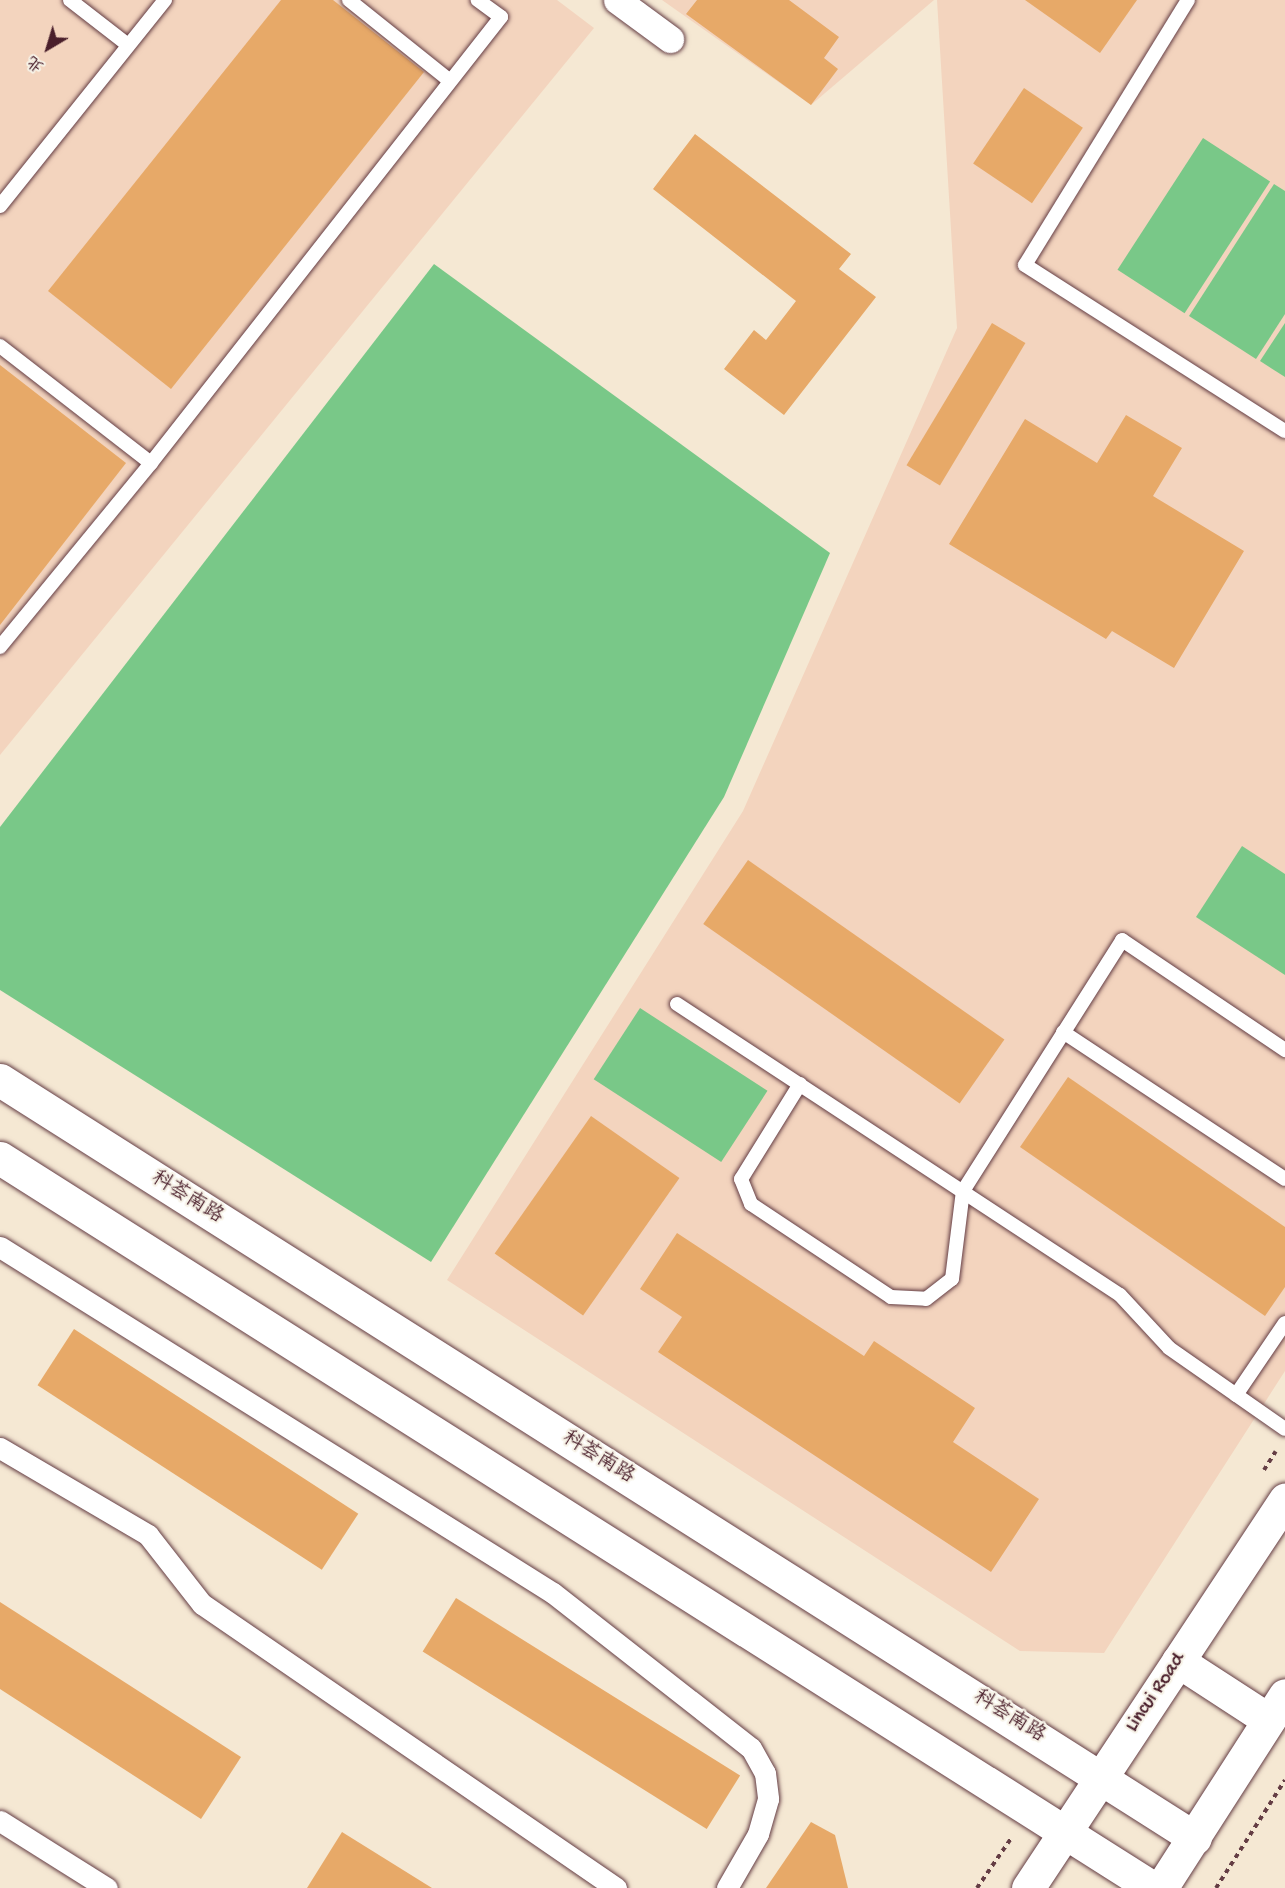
<!DOCTYPE html>
<html>
<head>
<meta charset="utf-8">
<style>
	body { margin:0 }
	#map { position:relative; width:1285px; height:1888px; overflow:hidden; background:#f5e8d3; font-family:"Gochi Hand","LXGW WenKai TC",sans-serif }
	div>[style] { position:absolute }
	.built>* { inset:0; background:#f3d4be }
	.green>* { inset:0; background:#79c888; transform-origin:0 0 }
	.building>* { inset:0; background:#e7a968; transform-origin:0 0 }
	.path>* { height:4px; margin-top:-2px; transform-origin:0; background:repeating-linear-gradient(90deg,#643d44 0 4.5px,transparent 0 9px) }
	.roads { filter:drop-shadow(0 0 2px #643d44) drop-shadow(0 0 2px #643d44) }
	.service>* { height:14px; margin:-7px; padding:0 7px; transform-origin:7px; border-radius:7px; background:#fff }
	.pedestrian>* { height:21px; margin:-10.5px; padding:0 10.5px; transform-origin:10.5px; border-radius:10.5px; background:#fff }
	.minor>* { height:27px; margin:-13.5px; padding:0 13.5px; transform-origin:13.5px; border-radius:13.5px; background:#fff }
	.tertiary>* { height:33px; margin:-16.5px; padding:0 16.5px; transform-origin:16.5px; border-radius:16.5px; background:#fff }
	.primary>* { height:33px; margin:-16.5px; padding:0 16.5px; transform-origin:16.5px; border-radius:16.5px; background:#fff }
	span { translate:-50% -50%; white-space:nowrap; text-align:center; line-height:1.15; -webkit-text-stroke:4.5px #f7f3e8; paint-order:stroke }
	.street-label { font-size:20px; color:#4a1f2b }
	.north { position:absolute; left:18px; top:18px; width:60px; height:60px; -webkit-text-stroke:4px #f7f3e8; paint-order:stroke; rotate:218deg; font-size:16px; font-weight:700; line-height:24px; text-align:center; color:#4a1f2b }
	.north::after { content:''; display:block; margin:auto; width:21px; height:27px; background:#4a1f2b; clip-path:polygon(50% 0,100% 100%,50% 72%,0 100%) }
</style>
</head>
<body>
<div id="map">
	<div class="built">
		<div style="clip-path:polygon(0 0,557px 0,594px 28px,0 755px)"></div>
		<div style="clip-path:polygon(662px 0,934px 0,811px 105px)"></div>
		<div style="clip-path:polygon(937px 0,1285px 0,1285px 1371px,1104px 1653px,1020px 1651px,447px 1280px,743px 811px,957px 328px)"></div>
	</div>
	<div class="green">
		<div style="left:1203px;top:138px;width:80px;height:157px;rotate:33deg"></div>
		<div style="clip-path:polygon(1274px 184px,1285px 191px,1285px 314px,1256px 359px,1189px 316px)"></div>
		<div style="clip-path:polygon(434px 264px,830px 553px,724px 797px,431px 1262px,0 990px,0 827px)"></div>
		<div style="clip-path:polygon(1285px 323px,1285px 377px,1260px 361px)"></div>
		<div style="clip-path:polygon(1242px 846px,1285px 874px,1285px 975px,1196px 917px)"></div>
		<div style="left:640px;top:1008px;width:152px;height:85px;rotate:33deg"></div>
	</div>
	<div class="building">
		<div style="clip-path:polygon(281px 0,333px 0,424px 72px,171px 389px,48px 291px)"></div>
		<div style="clip-path:polygon(697px 0,789px 0,839px 37px,824px 58px,838px 69px,811px 105px,686px 14px)"></div>
		<div style="clip-path:polygon(1025px 0,1137px 0,1100px 53px)"></div>
		<div style="left:1024px;top:88px;width:71px;height:91px;rotate:34deg"></div>
		<div style="clip-path:polygon(695px 134px,851px 254px,839px 269px,876px 297px,784px 415px,724px 369px,754px 330px,766px 340px,796px 301px,653px 189px)"></div>
		<div style="left:992px;top:323px;width:39px;height:166px;rotate:31deg"></div>
		<div style="clip-path:polygon(0 365px,126px 463px,0 625px)"></div>
		<div style="clip-path:polygon(1126px 415px,1182px 448px,1153px 496px,1244px 551px,1174px 668px,1112px 631px,1106px 639px,949px 544px,1025px 419px,1097px 463px)"></div>
		<div style="left:748px;top:860px;width:313px;height:78px;rotate:35deg"></div>
		<div style="clip-path:polygon(1068px 1077px,1285px 1227px,1285px 1287px,1265px 1316px,1020px 1147px)"></div>
		<div style="left:591px;top:1116px;width:108px;height:168px;rotate:35deg"></div>
		<div style="clip-path:polygon(677px 1233px,864px 1356px,874px 1341px,975px 1408px,953px 1442px,1039px 1499px,991px 1572px,658px 1352px,682px 1317px,640px 1289px)"></div>
		<div style="left:74px;top:1329px;width:339px;height:67px;rotate:33deg"></div>
		<div style="left:456px;top:1598px;width:335px;height:63px;rotate:32deg"></div>
		<div style="clip-path:polygon(0 1602px,241px 1757px,201px 1819px,0 1689px)"></div>
		<div style="clip-path:polygon(811px 1822px,835px 1835px,848px 1888px,766px 1888px)"></div>
		<div style="clip-path:polygon(342px 1832px,432px 1888px,307px 1888px)"></div>
	</div>
	<div class="path">
		<div style="left:1264px;top:1470px;width:22px;rotate:-58deg"></div>
		<div style="left:977px;top:1888px;width:62px;rotate:-55.5deg"></div>
		<div style="left:1216px;top:1888px;width:128px;rotate:-57.4deg"></div>
	</div>
	<div class="roads">
		<div class="service">
			<div style="left:70px;top:0;width:73px;rotate:37.8deg"></div>
			<div style="left:349px;top:0;width:129px;rotate:38.7deg"></div>
			<div style="left:1188px;top:0;width:311px;rotate:121.6deg"></div>
			<div style="left:1025px;top:265px;width:308px;rotate:32.6deg"></div>
			<div style="left:0;top:206px;width:264px;rotate:-51.3deg"></div>
			<div style="left:0;top:346px;width:191px;rotate:37.8deg"></div>
			<div style="left:151px;top:463px;width:567px;rotate:-51.88deg"></div>
			<div style="left:501px;top:17px;width:29px;rotate:-144deg"></div>
			<div style="left:0;top:647px;width:238px;rotate:-50.6deg"></div>
			<div style="left:677px;top:1004px;width:530px;rotate:33.3deg"></div>
			<div style="left:1120px;top:1295px;width:72px;rotate:47.2deg"></div>
			<div style="left:1169px;top:1348px;width:141px;rotate:34.9deg"></div>
			<div style="left:1063px;top:1032px;width:266px;rotate:33.5deg"></div>
			<div style="left:800px;top:1084px;width:112px;rotate:121.8deg"></div>
			<div style="left:741px;top:1179px;width:27px;rotate:68deg"></div>
			<div style="left:751px;top:1204px;width:168px;rotate:33.6deg"></div>
			<div style="left:891px;top:1297px;width:35px;rotate:3deg"></div>
			<div style="left:926px;top:1299px;width:33px;rotate:-38deg"></div>
			<div style="left:952px;top:1279px;width:89px;rotate:-82.9deg"></div>
			<div style="left:963px;top:1191px;width:297px;rotate:-57.6deg"></div>
			<div style="left:1122px;top:940px;width:197px;rotate:34deg"></div>
			<div style="left:1236px;top:1395px;width:87px;rotate:-55.8deg"></div>
		</div>
		<div class="pedestrian">
			<div style="left:0;top:1247px;width:652px;rotate:32.03deg"></div>
			<div style="left:553px;top:1593px;width:251px;rotate:38.1deg"></div>
			<div style="left:751px;top:1748px;width:29px;rotate:61deg"></div>
			<div style="left:765px;top:1773px;width:26px;rotate:83deg"></div>
			<div style="left:768px;top:1799px;width:36px;rotate:106deg"></div>
			<div style="left:758px;top:1834px;width:62px;rotate:119.9deg"></div>
			<div style="left:0;top:1448px;width:172px;rotate:30.4deg"></div>
			<div style="left:148px;top:1535px;width:88px;rotate:52deg"></div>
			<div style="left:202px;top:1604px;width:502px;rotate:34.45deg"></div>
			<div style="left:0;top:1821px;width:126px;rotate:32.1deg"></div>
		</div>
		<div class="minor">
			<div style="left:617px;top:0;width:66px;rotate:36.3deg"></div>
		</div>
		<div class="tertiary">
			<div style="left:0;top:1080px;width:1415px;rotate:32.39deg"></div>
			<div style="left:0;top:1158px;width:1365px;rotate:32.34deg"></div>
		</div>
		<div class="primary">
			<div style="left:1178px;top:1661px;width:108px;rotate:33deg"></div>
			<div style="left:1028px;top:1888px;width:466px;rotate:-56.5deg"></div>
			<div style="left:1161px;top:1888px;width:229px;rotate:-57.3deg"></div>
		</div>
	</div>
	<div class="street-label">
		<span style="left:187px;top:1198px;rotate:32deg">科荟南路</span>
		<span style="left:598px;top:1458px;rotate:32deg">科荟南路</span>
		<span style="left:1156px;top:1693px;rotate:-56deg">Lincui Road</span>
		<span style="left:1009px;top:1717px;rotate:32deg">科荟南路</span>
	</div>
	<div class="north">北</div>
</div>
</body>
</html>
